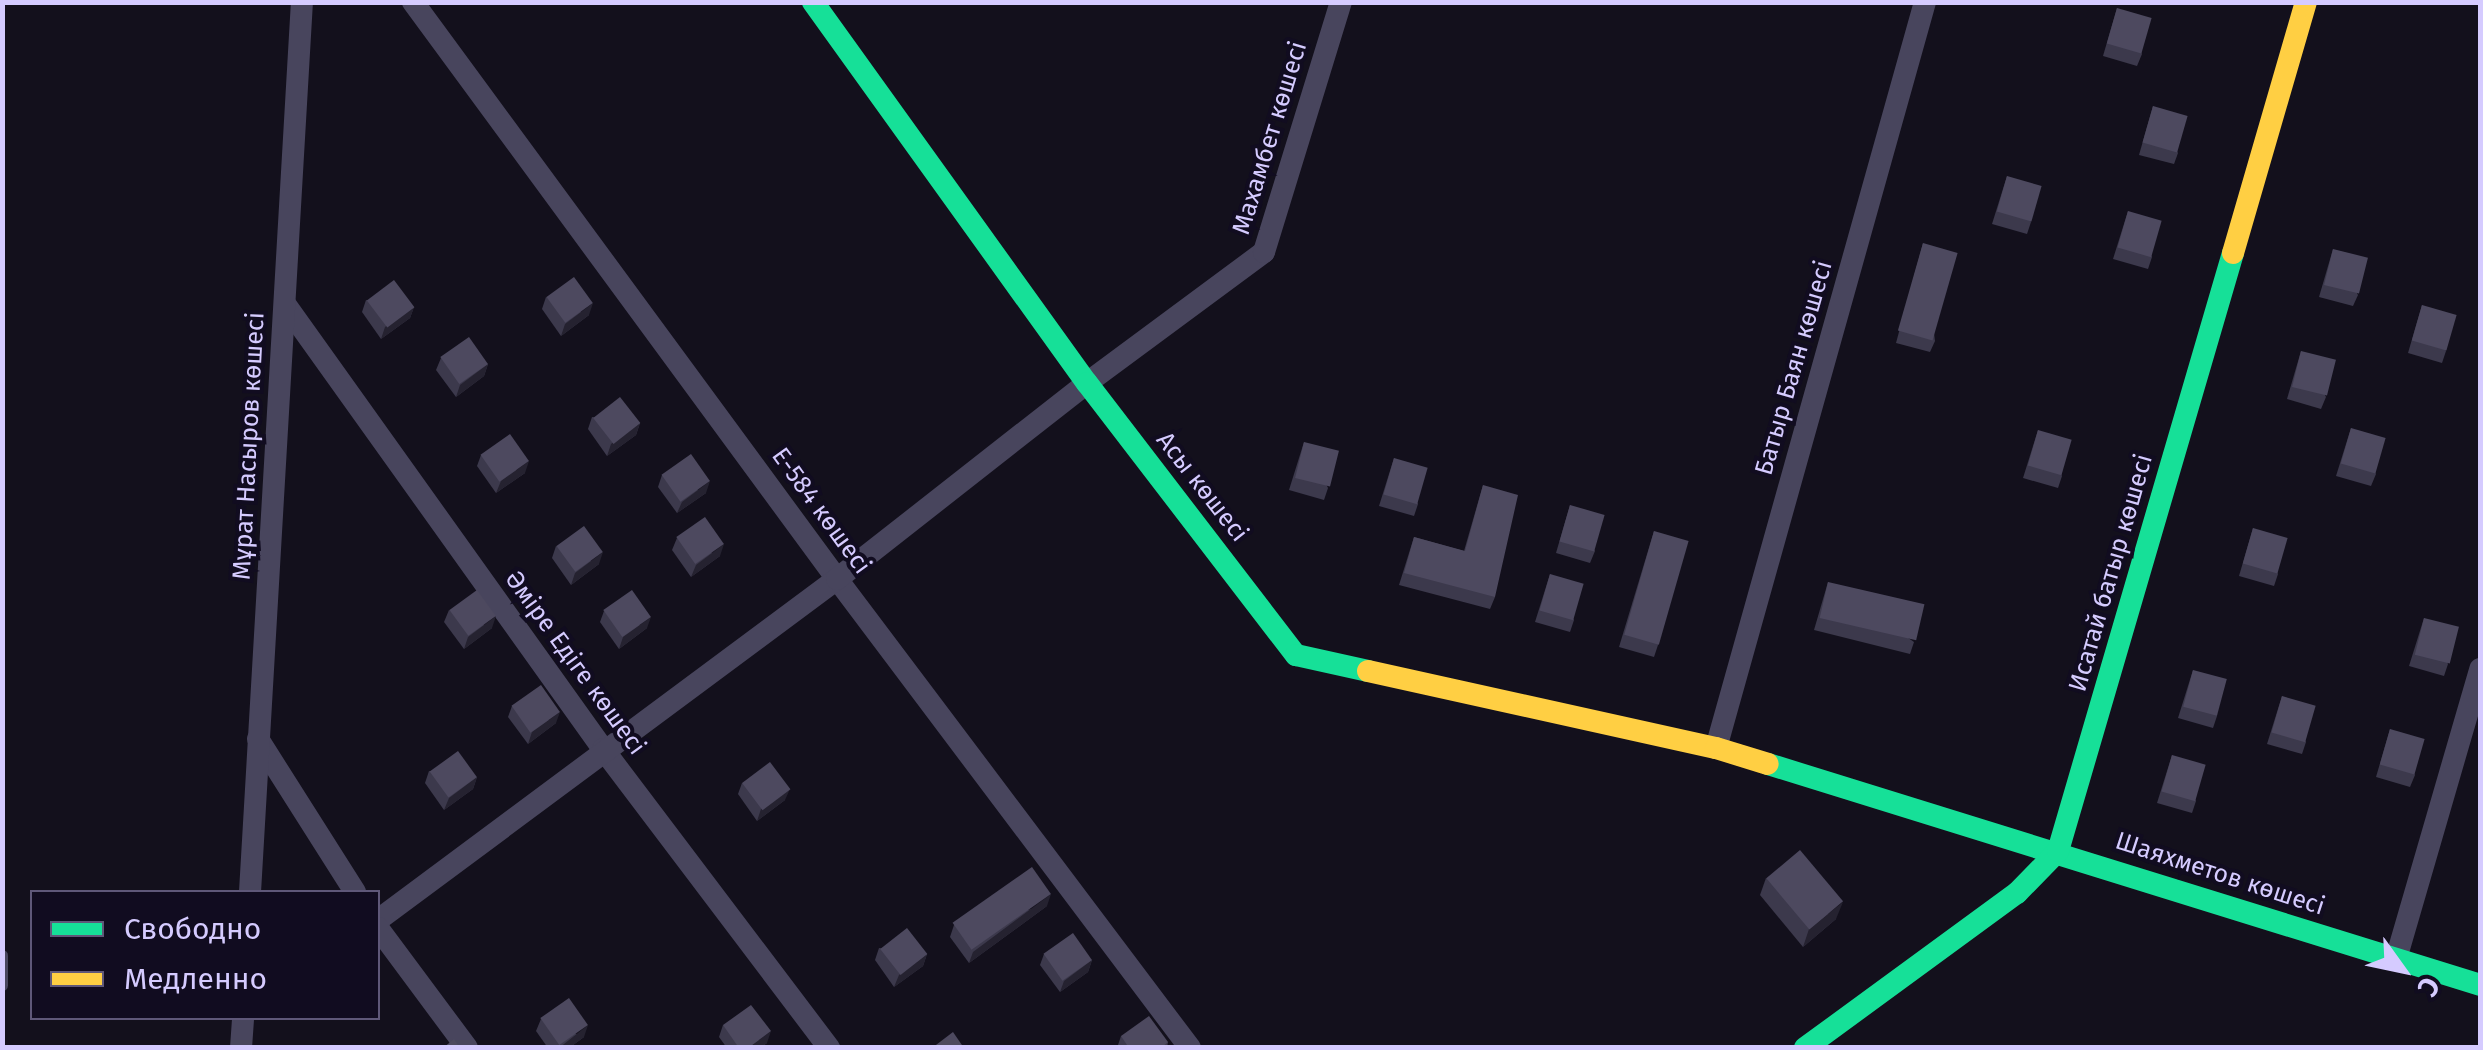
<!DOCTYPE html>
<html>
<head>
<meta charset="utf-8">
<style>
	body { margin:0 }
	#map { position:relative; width:2483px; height:1050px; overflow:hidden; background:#13101c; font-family:"Fira Sans",sans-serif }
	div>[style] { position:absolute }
	.lane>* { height:11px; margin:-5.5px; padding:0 5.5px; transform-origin:5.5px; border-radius:5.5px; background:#48455d }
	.street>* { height:22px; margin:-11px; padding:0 11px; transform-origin:11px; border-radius:11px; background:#48455d }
	.fast>* { height:22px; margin:-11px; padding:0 11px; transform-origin:11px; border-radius:11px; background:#16e098 }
	.slow>* { height:22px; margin:-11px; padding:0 11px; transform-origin:11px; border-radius:11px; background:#ffcf43 }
	.wall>* { inset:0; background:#3c394c }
	.shaded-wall>* { inset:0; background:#252230 }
	.building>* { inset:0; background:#4d495f; transform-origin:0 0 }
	span { translate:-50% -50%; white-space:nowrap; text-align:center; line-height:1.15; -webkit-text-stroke:8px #110c20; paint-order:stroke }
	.street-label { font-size:25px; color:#d5cbff }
	.frame { position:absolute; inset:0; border:5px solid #d5cbff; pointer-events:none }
	.legend { position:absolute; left:30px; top:890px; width:350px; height:130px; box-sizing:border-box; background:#110c20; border:2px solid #5f5879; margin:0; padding:12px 18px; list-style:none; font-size:30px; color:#d5cbff }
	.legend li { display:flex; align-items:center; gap:20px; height:50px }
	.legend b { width:50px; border:2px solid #5f5879 }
	.north { position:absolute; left:2353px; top:920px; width:100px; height:100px; -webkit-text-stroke:8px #110c20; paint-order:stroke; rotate:123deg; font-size:28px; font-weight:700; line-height:40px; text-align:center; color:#d5cbff }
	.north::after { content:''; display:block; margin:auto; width:35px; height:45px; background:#d5cbff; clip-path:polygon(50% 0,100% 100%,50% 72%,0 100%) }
</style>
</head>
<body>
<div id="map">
	<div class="lane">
		<div style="left:2px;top:955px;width:30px;rotate:90deg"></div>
	</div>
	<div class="street">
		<div style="left:413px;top:2px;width:716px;rotate:53.69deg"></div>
		<div style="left:837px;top:579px;width:587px;rotate:53.03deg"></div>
		<div style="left:285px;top:304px;width:547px;rotate:54.45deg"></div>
		<div style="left:603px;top:749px;width:375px;rotate:52.9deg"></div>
		<div style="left:258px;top:739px;width:181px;rotate:57.6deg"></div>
		<div style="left:1716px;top:748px;width:775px;rotate:-74.35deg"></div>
		<div style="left:250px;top:892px;width:892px;rotate:-86.66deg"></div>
		<div style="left:378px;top:920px;width:572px;rotate:-36.61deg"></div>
		<div style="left:837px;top:579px;width:318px;rotate:-38.1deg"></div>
		<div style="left:1087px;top:383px;width:220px;rotate:-36.5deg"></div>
		<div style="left:1264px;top:252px;width:262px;rotate:-72.9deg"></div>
		<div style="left:378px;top:928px;width:149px;rotate:53.4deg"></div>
		<div style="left:2396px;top:959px;width:302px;rotate:-73.8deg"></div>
		<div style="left:241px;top:1048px;width:30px;rotate:-86deg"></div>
	</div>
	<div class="fast">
		<div style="left:813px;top:2px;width:469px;rotate:54.3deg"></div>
		<div style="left:1087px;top:383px;width:343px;rotate:52.5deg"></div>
		<div style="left:1296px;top:655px;width:74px;rotate:12.5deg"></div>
		<div style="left:1768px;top:764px;width:746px;rotate:17.24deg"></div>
		<div style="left:1805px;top:1048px;width:263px;rotate:-36.2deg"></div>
		<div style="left:2017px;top:893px;width:59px;rotate:-45.7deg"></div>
		<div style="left:2058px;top:851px;width:623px;rotate:-73.69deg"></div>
	</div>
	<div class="slow">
		<div style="left:2233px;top:253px;width:261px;rotate:-73.8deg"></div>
		<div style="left:1368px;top:671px;width:356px;rotate:12.5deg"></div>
		<div style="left:1716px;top:748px;width:54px;rotate:17.1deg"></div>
	</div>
	<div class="wall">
		<div style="clip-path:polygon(2117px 8px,2142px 54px,2137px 66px,2103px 56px)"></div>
		<div style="clip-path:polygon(2153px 106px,2178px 153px,2174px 164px,2139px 155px)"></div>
		<div style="clip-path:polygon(2007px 176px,2031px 222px,2027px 234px,1992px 224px)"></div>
		<div style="clip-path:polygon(2128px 211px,2152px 257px,2148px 269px,2113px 259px)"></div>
		<div style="clip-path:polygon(1923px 243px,1935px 341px,1930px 352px,1896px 343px)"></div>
		<div style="clip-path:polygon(2333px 249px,2358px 295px,2353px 306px,2319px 297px)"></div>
		<div style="clip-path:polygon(546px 297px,589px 315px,561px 336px,542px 309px)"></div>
		<div style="clip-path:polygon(366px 300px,414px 307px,410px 318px,381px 339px,362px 312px)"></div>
		<div style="clip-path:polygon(2422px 305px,2446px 351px,2442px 363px,2408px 353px)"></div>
		<div style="clip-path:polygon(2301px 351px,2326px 397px,2321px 409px,2287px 399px)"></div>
		<div style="clip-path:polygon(441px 358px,488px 364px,484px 376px,456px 397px,436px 370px)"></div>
		<div style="clip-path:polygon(592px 417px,640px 423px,636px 435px,607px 456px,588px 429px)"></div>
		<div style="clip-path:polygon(2351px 428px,2376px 474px,2371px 486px,2336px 476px)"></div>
		<div style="clip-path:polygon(2038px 430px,2062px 476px,2058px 488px,2023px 478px)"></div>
		<div style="clip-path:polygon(1304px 442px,1328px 488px,1324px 500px,1289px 490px)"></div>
		<div style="clip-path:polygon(481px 455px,525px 473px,496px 493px,477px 466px)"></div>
		<div style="clip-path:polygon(1394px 458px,1418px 504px,1414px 516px,1379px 506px)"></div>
		<div style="clip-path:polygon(662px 475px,706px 493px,677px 513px,658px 487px)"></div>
		<div style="clip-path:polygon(1483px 485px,1495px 597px,1490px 609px,1399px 585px,1414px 537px,1464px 551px)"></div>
		<div style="clip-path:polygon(1570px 505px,1595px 551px,1590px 563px,1556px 553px)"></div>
		<div style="clip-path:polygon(2253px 528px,2278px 574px,2274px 586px,2239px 576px)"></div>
		<div style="clip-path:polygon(1654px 531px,1658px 645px,1654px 657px,1619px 647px)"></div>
		<div style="clip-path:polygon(677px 538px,720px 556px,691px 577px,672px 550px)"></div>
		<div style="clip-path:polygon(556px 546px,599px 564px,571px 585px,552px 558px)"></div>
		<div style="clip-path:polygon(1550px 574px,1574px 620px,1570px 632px,1535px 622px)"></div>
		<div style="clip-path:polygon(1828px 582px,1914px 642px,1910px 654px,1814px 630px)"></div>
		<div style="clip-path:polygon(449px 610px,492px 628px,464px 649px,444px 622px)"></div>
		<div style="clip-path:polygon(604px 611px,647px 628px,619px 649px,600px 622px)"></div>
		<div style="clip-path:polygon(2424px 618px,2448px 664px,2444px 676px,2409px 666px)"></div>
		<div style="clip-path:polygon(2193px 670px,2217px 716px,2213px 728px,2178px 718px)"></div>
		<div style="clip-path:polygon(2282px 696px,2306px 742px,2302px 754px,2267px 744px)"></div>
		<div style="clip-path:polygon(512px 706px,556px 723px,528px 744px,508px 717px)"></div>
		<div style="clip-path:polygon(2390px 729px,2415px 775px,2410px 787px,2376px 777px)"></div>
		<div style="clip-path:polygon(2172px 755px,2196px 801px,2192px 813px,2157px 803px)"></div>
		<div style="clip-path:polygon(429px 771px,477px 777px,473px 789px,444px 810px,425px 783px)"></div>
		<div style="clip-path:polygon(742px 783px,785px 800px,757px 821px,738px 794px)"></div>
		<div style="clip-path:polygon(1766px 878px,1836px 919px,1803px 947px,1760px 895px)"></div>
		<div style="clip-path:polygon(1047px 906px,969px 963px,950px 937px,954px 925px)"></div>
		<div style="clip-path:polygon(879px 948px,927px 954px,923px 966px,894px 987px,875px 960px)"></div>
		<div style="clip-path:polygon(1044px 954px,1092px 960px,1088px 972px,1060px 992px,1040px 965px)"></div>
		<div style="clip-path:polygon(541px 1019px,584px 1037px,569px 1048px,548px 1048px,536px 1031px)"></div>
		<div style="clip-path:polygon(723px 1025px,767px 1043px,760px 1048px,727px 1048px,719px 1037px)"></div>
		<div style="clip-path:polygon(1121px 1036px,1168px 1042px,1167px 1048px,1117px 1048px)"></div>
	</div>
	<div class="shaded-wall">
		<div style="clip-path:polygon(593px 303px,589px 315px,561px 336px,565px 324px)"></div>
		<div style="clip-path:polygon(414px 307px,410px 318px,381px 339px,385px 327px)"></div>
		<div style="clip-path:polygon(488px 364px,484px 376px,456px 397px,460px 385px)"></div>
		<div style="clip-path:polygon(640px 423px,636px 435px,607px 456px,611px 444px)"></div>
		<div style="clip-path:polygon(529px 461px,525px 473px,496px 493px,501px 481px)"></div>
		<div style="clip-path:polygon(710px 481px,706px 493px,677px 513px,682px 502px)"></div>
		<div style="clip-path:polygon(724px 544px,720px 556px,691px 577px,696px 565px)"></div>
		<div style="clip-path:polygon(603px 552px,599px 564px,571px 585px,575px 573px)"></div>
		<div style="clip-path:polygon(496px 616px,492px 628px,464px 649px,468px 637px)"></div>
		<div style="clip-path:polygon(651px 617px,647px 628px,619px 649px,623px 637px)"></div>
		<div style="clip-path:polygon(560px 712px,556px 723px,528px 744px,532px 732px)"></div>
		<div style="clip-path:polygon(477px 777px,473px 789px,444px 810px,449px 798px)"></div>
		<div style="clip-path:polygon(790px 789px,785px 800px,757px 821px,761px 809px)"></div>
		<div style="clip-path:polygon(1051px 894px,1047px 906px,969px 963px,973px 952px)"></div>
		<div style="clip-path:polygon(1843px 902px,1836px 919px,1803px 947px,1809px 929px)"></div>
		<div style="clip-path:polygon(927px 954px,923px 966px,894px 987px,899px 975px)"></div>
		<div style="clip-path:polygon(1092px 960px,1088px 972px,1060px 992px,1064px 981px)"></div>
		<div style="clip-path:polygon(588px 1025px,584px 1037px,569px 1048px,559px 1048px)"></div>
		<div style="clip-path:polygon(771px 1031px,767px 1043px,760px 1048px,748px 1048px)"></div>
	</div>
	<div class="building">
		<div style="left:2117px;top:8px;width:36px;height:37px;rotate:16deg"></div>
		<div style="left:2153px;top:106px;width:36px;height:38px;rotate:16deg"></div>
		<div style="left:2007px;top:176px;width:36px;height:37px;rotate:16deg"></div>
		<div style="left:2128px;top:211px;width:35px;height:38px;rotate:16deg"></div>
		<div style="left:1923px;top:243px;width:36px;height:91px;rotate:16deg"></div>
		<div style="left:2333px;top:249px;width:36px;height:37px;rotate:14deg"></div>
		<div style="left:574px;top:277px;width:32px;height:34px;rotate:54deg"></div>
		<div style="left:394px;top:280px;width:34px;height:34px;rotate:53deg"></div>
		<div style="left:2422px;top:305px;width:36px;height:37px;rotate:16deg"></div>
		<div style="left:469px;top:337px;width:33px;height:35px;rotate:55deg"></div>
		<div style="left:2301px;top:351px;width:36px;height:37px;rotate:14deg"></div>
		<div style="left:620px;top:397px;width:33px;height:34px;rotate:52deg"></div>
		<div style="left:2351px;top:428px;width:36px;height:37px;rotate:16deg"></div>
		<div style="left:2038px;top:430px;width:35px;height:37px;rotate:16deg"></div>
		<div style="left:510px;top:434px;width:33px;height:36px;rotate:55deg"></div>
		<div style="left:1304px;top:442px;width:36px;height:37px;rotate:14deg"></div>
		<div style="left:691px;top:454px;width:33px;height:36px;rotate:55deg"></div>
		<div style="left:1394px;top:458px;width:35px;height:38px;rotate:16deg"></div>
		<div style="clip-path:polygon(1483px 485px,1518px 495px,1495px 597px,1404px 573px,1414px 537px,1465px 551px)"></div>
		<div style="left:1570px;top:505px;width:36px;height:38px;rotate:16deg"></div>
		<div style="left:705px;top:517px;width:33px;height:35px;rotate:55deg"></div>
		<div style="left:584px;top:526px;width:32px;height:34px;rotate:54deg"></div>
		<div style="left:2253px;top:528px;width:36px;height:37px;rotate:16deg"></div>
		<div style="left:1654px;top:531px;width:36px;height:108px;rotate:16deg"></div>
		<div style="left:1550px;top:574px;width:35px;height:38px;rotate:16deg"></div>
		<div style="left:1828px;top:582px;width:99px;height:37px;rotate:13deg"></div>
		<div style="left:477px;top:590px;width:32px;height:34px;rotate:54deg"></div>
		<div style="left:632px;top:590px;width:33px;height:35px;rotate:55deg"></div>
		<div style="left:2424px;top:618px;width:36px;height:38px;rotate:14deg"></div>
		<div style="left:2193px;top:670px;width:35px;height:38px;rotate:15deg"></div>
		<div style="left:541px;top:685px;width:33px;height:36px;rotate:55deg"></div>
		<div style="left:2282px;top:696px;width:35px;height:38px;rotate:16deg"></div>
		<div style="left:2390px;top:729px;width:36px;height:37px;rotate:16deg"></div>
		<div style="left:458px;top:751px;width:32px;height:35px;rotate:54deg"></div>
		<div style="left:2172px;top:755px;width:35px;height:38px;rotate:16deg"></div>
		<div style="left:770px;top:762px;width:34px;height:35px;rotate:53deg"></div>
		<div style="left:1800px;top:850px;width:67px;height:44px;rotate:50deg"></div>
		<div style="left:1032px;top:867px;width:33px;height:97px;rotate:55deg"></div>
		<div style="left:907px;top:928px;width:33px;height:34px;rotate:52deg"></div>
		<div style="left:1073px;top:933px;width:33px;height:36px;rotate:55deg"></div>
		<div style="left:569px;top:998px;width:33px;height:35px;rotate:55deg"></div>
		<div style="clip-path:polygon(751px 1005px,771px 1031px,748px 1048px,739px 1048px,723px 1025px)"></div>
		<div style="clip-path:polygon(1149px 1016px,1168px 1042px,1161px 1048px,1129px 1048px,1121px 1036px)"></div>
		<div style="clip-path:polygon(953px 1032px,964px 1048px,932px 1048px)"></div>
		<div style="clip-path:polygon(454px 1039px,460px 1048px,443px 1048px)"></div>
	</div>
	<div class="street-label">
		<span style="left:1270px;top:138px;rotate:-73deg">Махамбет көшесі</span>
		<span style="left:1794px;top:368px;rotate:-74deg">Батыр Баян көшесі</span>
		<span style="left:249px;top:446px;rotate:-87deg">Мұрат Насыров көшесі</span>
		<span style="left:1202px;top:487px;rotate:52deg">Асы көшесі</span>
		<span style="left:821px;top:511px;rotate:54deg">Е-584 көшесі</span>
		<span style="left:2111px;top:573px;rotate:-74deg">Исатай батыр көшесі</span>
		<span style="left:575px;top:663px;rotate:54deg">Әміре Едіге көшесі</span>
		<span style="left:2220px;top:874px;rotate:18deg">Шаяхметов көшесі</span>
	</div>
	<div class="frame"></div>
	<ul class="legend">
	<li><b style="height:12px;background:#16e098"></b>Свободно</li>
	<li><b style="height:12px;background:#ffcf43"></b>Медленно</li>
	</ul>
	<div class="north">С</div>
</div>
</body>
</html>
